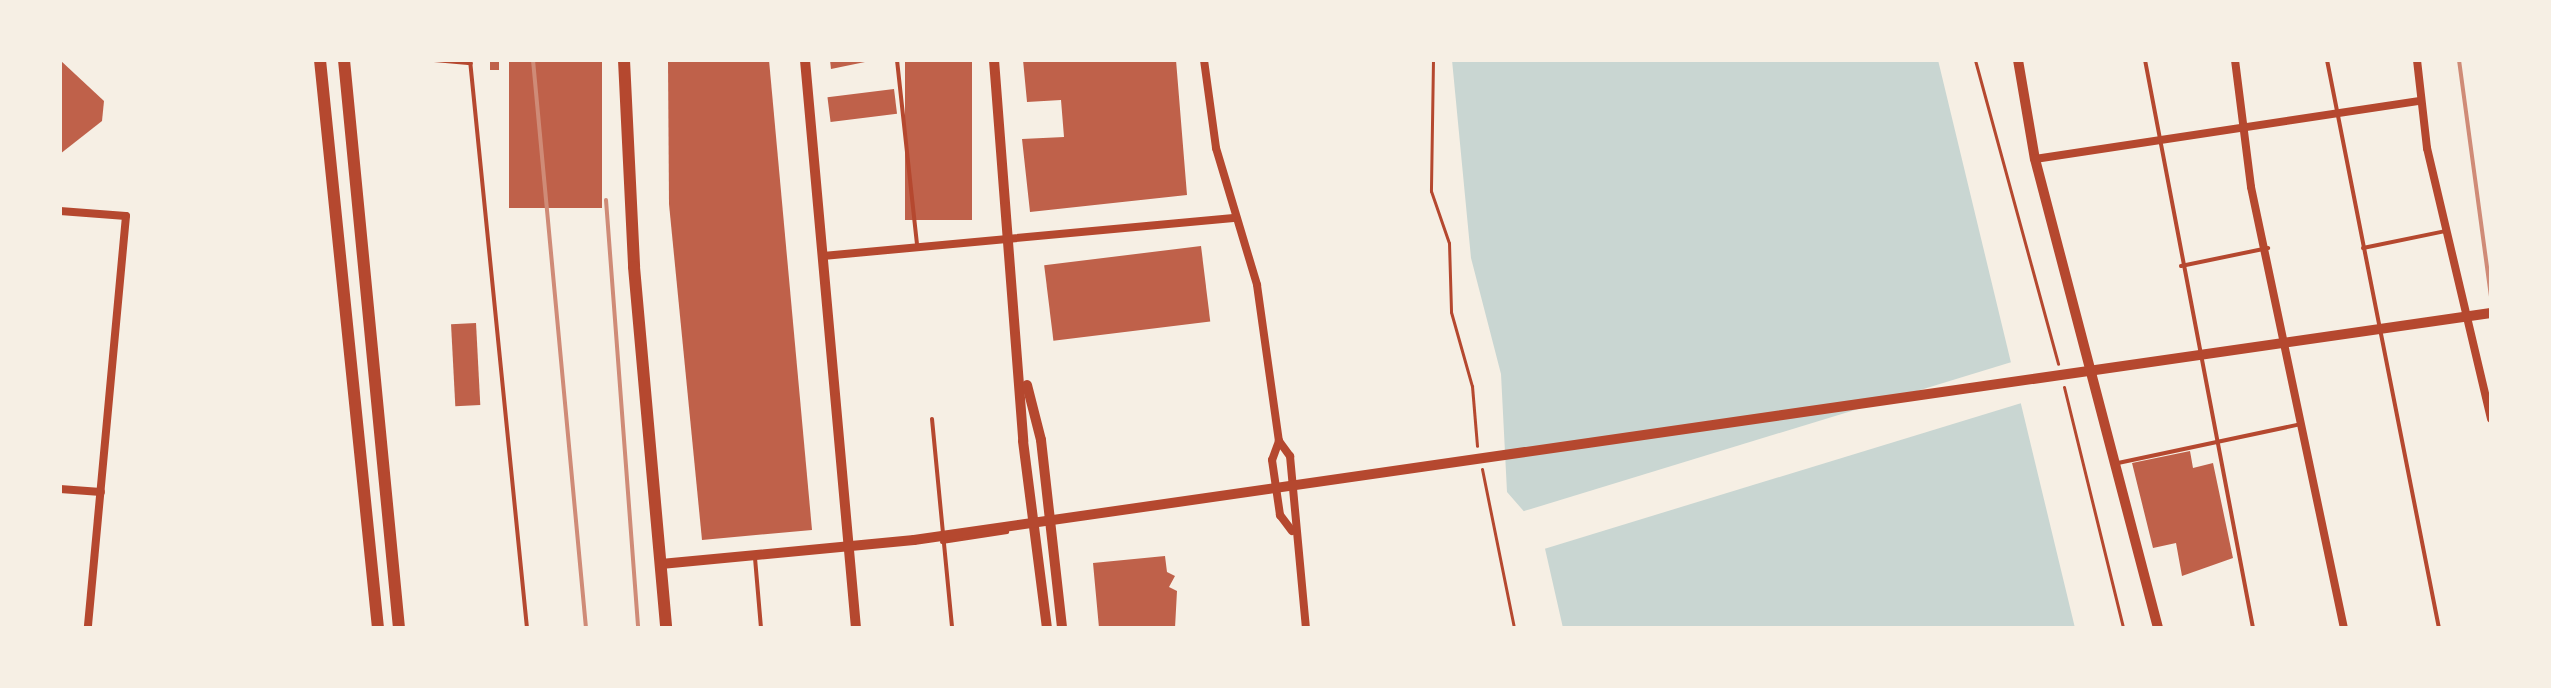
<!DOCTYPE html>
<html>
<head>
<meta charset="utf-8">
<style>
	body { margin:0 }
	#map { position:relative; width:2551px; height:688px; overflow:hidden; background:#f6efe4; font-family:"Source Sans 3",sans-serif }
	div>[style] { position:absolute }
	.water>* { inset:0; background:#c9d6d2 }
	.pier>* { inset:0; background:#f6efe4; transform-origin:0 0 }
	.building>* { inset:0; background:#bf614a; transform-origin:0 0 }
	.path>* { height:3px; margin:-1.5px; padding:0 1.5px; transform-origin:1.5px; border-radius:1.5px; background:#b5482f }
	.service>* { height:4px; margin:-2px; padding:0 2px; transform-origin:2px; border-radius:2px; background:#b5482f }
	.minor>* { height:8px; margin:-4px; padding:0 4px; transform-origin:4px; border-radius:4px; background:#b5482f }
	.tertiary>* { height:10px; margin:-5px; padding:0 5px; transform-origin:5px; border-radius:5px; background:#b5482f }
	.primary>* { height:12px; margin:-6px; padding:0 6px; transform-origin:6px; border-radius:6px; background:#b5482f }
	.rail>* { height:4px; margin:-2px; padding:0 2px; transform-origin:2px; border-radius:2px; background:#cf8b77 }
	span { translate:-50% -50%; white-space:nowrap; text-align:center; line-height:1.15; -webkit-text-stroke:7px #f6efe4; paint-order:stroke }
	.frame { position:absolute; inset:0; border:62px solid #f6efe4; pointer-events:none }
</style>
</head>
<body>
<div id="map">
	<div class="water">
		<div style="clip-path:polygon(1452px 60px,1938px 60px,2075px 628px,1563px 628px,1541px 531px,1507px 492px,1501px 374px,1471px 258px)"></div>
	</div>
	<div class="pier">
		<div style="left:2015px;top:361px;width:42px;height:519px;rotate:73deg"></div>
	</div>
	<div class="building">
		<div style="clip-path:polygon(60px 60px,104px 101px,102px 121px,60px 154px)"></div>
		<div style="left:490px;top:60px;width:9px;height:10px"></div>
		<div style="left:509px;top:60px;width:93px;height:148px"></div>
		<div style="clip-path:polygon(668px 60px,769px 60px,812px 530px,702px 540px,669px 204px)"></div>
		<div style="clip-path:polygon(830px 60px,865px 60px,865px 62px,831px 69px)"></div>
		<div style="left:905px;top:60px;width:67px;height:160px"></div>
		<div style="clip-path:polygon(1023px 60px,1176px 60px,1187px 195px,1030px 212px,1022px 139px,1064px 137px,1061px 100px,1027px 102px)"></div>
		<div style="left:894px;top:89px;width:25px;height:67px;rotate:83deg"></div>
		<div style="left:1201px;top:246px;width:76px;height:158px;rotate:83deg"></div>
		<div style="left:476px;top:323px;width:82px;height:25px;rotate:87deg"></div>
		<div style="clip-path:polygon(2190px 451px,2193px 468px,2213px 463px,2233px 558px,2182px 576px,2176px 543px,2153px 548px,2132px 463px)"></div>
		<div style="clip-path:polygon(1165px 556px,1167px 572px,1175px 576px,1169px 587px,1177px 591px,1175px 628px,1099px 628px,1093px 563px)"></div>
	</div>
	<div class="path">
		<div style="left:1433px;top:60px;width:131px;rotate:90.9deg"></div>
		<div style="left:1431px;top:191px;width:55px;rotate:70.9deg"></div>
		<div style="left:1449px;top:243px;width:69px;rotate:88.3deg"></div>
		<div style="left:1451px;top:312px;width:77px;rotate:74.2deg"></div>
		<div style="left:1472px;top:386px;width:60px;rotate:85.2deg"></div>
		<div style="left:1975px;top:60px;width:315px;rotate:74.7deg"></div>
		<div style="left:2064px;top:387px;width:248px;rotate:76.2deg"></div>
		<div style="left:1482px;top:469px;width:162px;rotate:78.6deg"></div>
	</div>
	<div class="service">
		<div style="left:434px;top:60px;width:37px;rotate:5deg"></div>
		<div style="left:470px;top:60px;width:571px;rotate:84.27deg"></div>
		<div style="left:897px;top:60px;width:185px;rotate:83.8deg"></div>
		<div style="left:2145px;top:60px;width:578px;rotate:79.23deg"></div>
		<div style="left:2327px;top:60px;width:579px;rotate:78.85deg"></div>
		<div style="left:2363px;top:248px;width:85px;rotate:-11.6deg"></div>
		<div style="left:2181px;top:266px;width:89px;rotate:-11.7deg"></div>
		<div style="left:932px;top:419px;width:210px;rotate:84.5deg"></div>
		<div style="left:2118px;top:463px;width:188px;rotate:-12deg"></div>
		<div style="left:942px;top:542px;width:66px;rotate:-8.7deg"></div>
		<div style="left:755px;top:558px;width:70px;rotate:85.1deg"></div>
	</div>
	<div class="minor">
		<div style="left:1204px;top:60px;width:89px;rotate:82.2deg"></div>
		<div style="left:1216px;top:148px;width:143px;rotate:73.3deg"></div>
		<div style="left:1257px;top:285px;width:158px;rotate:82deg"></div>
		<div style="left:1279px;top:441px;width:20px;rotate:110deg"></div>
		<div style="left:1272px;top:460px;width:56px;rotate:81.7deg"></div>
		<div style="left:1280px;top:515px;width:20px;rotate:53deg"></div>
		<div style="left:2235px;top:60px;width:128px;rotate:82.8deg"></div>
		<div style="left:2251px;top:187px;width:451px;rotate:78.1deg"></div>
		<div style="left:2417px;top:60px;width:89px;rotate:83.5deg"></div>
		<div style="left:2427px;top:148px;width:278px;rotate:76.7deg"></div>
		<div style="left:2035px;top:159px;width:389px;rotate:-8.6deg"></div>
		<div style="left:60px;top:211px;width:66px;rotate:4.3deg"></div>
		<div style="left:126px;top:216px;width:414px;rotate:95.3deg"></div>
		<div style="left:823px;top:256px;width:415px;rotate:-5.3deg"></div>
		<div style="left:1279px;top:441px;width:19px;rotate:54deg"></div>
		<div style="left:1290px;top:456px;width:173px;rotate:84.7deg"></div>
		<div style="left:60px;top:489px;width:41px;rotate:4.2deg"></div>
	</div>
	<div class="tertiary">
		<div style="left:805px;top:60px;width:570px;rotate:84.87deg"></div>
		<div style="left:994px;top:60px;width:382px;rotate:85.6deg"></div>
		<div style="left:1023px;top:441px;width:189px;rotate:82.7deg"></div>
		<div style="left:2018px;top:60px;width:100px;rotate:80.3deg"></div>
		<div style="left:2035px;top:159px;width:485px;rotate:75.3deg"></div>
		<div style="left:1027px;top:385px;width:57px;rotate:75.7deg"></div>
		<div style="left:1041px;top:440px;width:189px;rotate:83.6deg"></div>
		<div style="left:661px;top:564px;width:254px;rotate:-5.4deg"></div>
		<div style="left:914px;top:540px;width:1593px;rotate:-8.19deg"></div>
	</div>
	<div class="primary">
		<div style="left:320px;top:60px;width:571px;rotate:84.17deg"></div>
		<div style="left:344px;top:60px;width:571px;rotate:84.47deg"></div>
		<div style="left:624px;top:60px;width:207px;rotate:87.2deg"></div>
		<div style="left:634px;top:267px;width:362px;rotate:84.9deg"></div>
	</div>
	<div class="rail">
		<div style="left:533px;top:60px;width:570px;rotate:84.67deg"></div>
		<div style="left:2459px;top:60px;width:240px;rotate:82.3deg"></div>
		<div style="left:606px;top:200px;width:429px;rotate:85.7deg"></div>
	</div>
	<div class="frame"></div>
</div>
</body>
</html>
